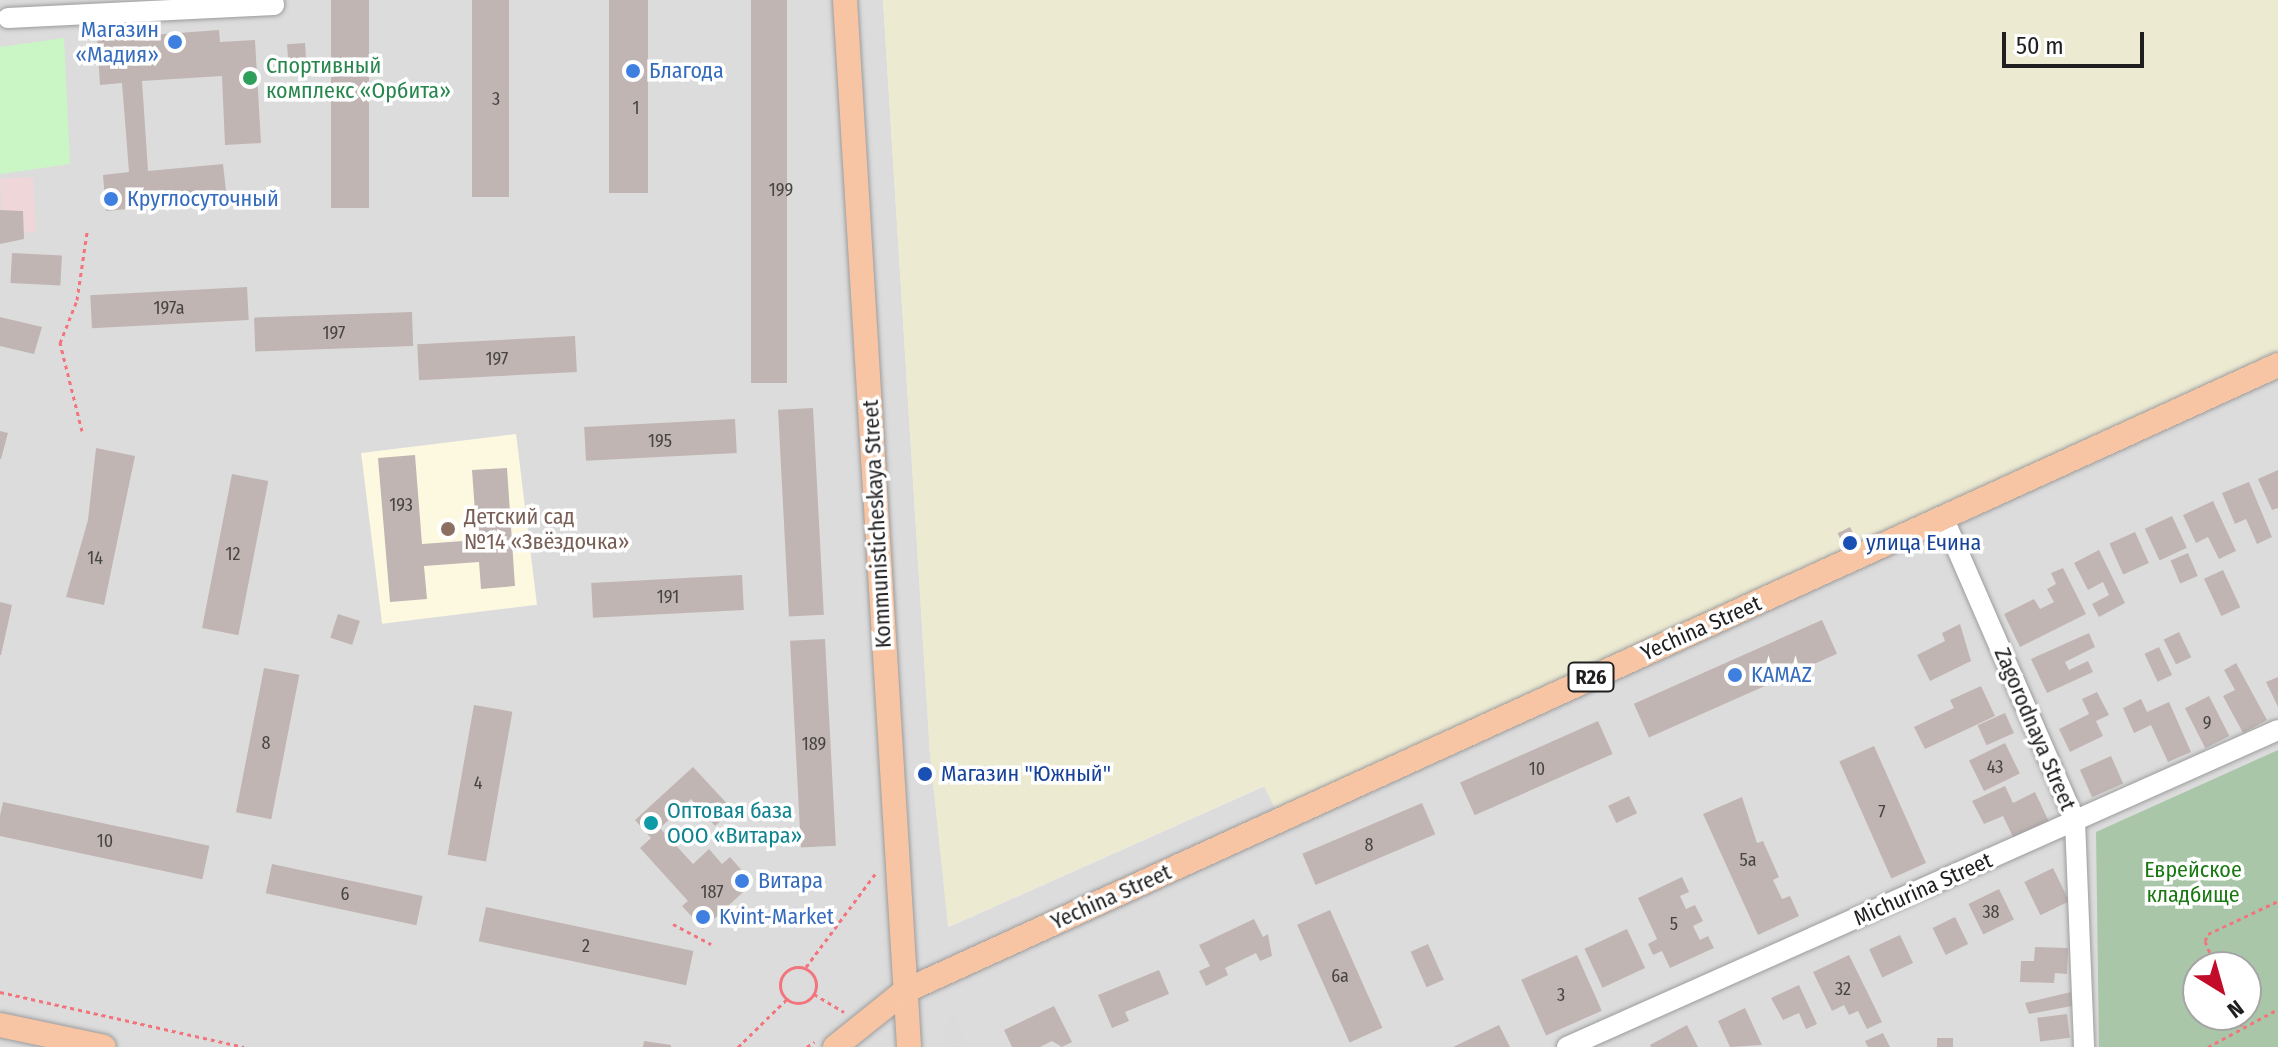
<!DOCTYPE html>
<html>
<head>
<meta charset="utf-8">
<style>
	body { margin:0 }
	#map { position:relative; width:2278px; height:1047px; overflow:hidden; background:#efeae6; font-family:"Fira Sans Condensed",sans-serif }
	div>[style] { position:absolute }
	.residential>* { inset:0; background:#dddcdc }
	.commercial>* { inset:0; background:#efd6d9; transform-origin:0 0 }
	.education>* { inset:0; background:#fdf9e1; transform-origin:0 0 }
	.farmland>* { inset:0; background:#edead2 }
	.cemetery>* { inset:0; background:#a9c7a8 }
	.park>* { inset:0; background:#caf6c5 }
	.parking>* { inset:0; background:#dbdbdb }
	.building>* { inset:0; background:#c0b5b2; transform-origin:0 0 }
	.path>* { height:3px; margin-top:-1.5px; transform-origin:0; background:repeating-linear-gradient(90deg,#f2747c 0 4px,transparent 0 8px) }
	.path>.ring { margin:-1.5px; padding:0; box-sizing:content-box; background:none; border:3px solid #f2747c; border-radius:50% }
	.roads { filter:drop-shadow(0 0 2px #9c9c9c) drop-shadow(0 0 2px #9c9c9c) }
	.minor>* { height:20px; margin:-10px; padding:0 10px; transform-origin:10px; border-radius:10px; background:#fff }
	.major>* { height:24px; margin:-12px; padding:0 12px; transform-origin:12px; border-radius:12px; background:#f7c5a3 }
	.dots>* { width:22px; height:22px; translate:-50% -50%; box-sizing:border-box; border:4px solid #fff; border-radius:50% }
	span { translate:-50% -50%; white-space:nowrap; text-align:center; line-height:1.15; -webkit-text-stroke:7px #fff; paint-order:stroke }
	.number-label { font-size:18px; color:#474444 }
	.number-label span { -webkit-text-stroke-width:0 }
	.shield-label span { padding:2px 6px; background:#fff; border:2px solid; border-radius:6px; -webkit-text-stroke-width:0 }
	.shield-label { font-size:20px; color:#1f1f1f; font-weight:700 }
	.shop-label { font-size:22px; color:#366cbe }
	.right { translate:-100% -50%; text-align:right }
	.left { translate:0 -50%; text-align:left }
	.leisure-label { font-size:22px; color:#27864d }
	.education-label { font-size:22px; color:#785e54 }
	.street-label { font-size:22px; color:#1f1f1f }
	.transit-label { font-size:22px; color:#164399 }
	.culture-label { font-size:22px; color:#0d838f }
	.park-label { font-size:22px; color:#1a7812 }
	.north { position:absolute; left:2182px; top:951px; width:80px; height:80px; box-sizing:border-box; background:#fff; border:2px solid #a5a5a5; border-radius:50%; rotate:143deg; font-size:22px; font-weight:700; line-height:32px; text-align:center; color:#1f1f1f }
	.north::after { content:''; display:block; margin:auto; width:28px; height:36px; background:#c30b2a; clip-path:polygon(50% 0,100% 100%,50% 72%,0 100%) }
	.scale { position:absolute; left:2002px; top:32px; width:142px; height:36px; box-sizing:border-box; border:4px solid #1f1f1f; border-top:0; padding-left:10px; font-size:24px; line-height:28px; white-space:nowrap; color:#1f1f1f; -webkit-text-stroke:6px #fff; paint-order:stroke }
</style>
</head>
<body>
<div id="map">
	<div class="residential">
		<div style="clip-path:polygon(evenodd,0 0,883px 0,930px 754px,949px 927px,2278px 335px,2278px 1047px,0 1047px,0 0,2198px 967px,2246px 967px,2246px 1015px,2198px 1015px,2198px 967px)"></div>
	</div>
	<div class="commercial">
		<div style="left:33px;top:177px;width:55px;height:33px;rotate:87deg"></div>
	</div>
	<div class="education">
		<div style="left:516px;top:434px;width:172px;height:156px;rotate:83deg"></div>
	</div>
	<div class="farmland">
		<div style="clip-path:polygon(883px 0,2278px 0,2278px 365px,1280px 819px,1264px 786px,948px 927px,930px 754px)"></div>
	</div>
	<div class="cemetery">
		<div style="clip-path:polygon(evenodd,2278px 750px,2278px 1047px,2099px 1047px,2096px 832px,2278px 750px,2198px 967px,2246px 967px,2246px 1015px,2198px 1015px,2198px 967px)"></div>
	</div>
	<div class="park">
		<div style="clip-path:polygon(64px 38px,70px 164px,0 174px,0 47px)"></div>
	</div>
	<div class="parking">
		<div style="clip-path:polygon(954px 1012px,967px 1047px,945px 1047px,943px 1027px)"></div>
	</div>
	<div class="building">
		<div style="left:331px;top:0;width:38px;height:208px"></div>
		<div style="left:472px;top:0;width:37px;height:197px"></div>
		<div style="left:609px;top:0;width:39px;height:193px"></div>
		<div style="left:751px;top:0;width:36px;height:383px"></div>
		<div style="clip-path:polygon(219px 30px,220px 42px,255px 40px,261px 143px,225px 145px,222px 76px,142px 81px,148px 171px,223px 164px,227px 200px,106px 211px,103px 175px,129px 172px,122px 83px,100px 85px,97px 39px)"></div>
		<div style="left:305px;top:43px;width:27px;height:18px;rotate:86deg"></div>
		<div style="clip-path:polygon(0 210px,23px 211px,24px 239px,0 244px)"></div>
		<div style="left:12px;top:253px;width:50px;height:30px;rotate:3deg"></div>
		<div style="left:247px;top:287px;width:33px;height:157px;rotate:87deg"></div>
		<div style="left:412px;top:312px;width:34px;height:158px;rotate:88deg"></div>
		<div style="clip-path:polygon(0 317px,42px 327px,34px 354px,0 346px)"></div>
		<div style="left:575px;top:336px;width:36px;height:158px;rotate:87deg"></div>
		<div style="left:813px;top:408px;width:207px;height:35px;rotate:87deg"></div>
		<div style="left:735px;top:419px;width:34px;height:151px;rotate:87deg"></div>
		<div style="clip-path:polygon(0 431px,8px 433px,1px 459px,0 459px)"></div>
		<div style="clip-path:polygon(96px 448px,135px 456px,104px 605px,66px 597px,88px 520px)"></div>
		<div style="clip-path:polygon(415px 455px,422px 544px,477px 540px,472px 470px,507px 468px,515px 586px,481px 589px,479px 562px,424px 566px,427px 599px,390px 602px,378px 458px)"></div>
		<div style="clip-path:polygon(2278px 470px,2278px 508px,2272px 510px,2258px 479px)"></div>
		<div style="left:232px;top:474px;width:37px;height:157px;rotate:11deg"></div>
		<div style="clip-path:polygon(2249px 482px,2272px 537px,2257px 544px,2246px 519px,2235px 524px,2222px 493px)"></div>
		<div style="clip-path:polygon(2213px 501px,2236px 551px,2219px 559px,2208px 537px,2196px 543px,2183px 515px)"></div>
		<div style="left:2172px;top:516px;width:35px;height:30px;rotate:65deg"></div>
		<div style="left:1850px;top:527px;width:9px;height:14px;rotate:63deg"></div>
		<div style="left:2135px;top:532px;width:34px;height:28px;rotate:66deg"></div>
		<div style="clip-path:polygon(2099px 550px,2125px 603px,2099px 617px,2092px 604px,2109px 595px,2103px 582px,2088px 590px,2074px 563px)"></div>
		<div style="left:2188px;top:553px;width:25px;height:19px;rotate:67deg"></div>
		<div style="clip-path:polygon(2063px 568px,2086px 614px,2020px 647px,2004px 614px,2034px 599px,2040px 609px,2054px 602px,2047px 589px,2056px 584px,2051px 573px)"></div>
		<div style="left:2223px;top:570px;width:41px;height:21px;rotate:65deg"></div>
		<div style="left:742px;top:575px;width:35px;height:151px;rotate:87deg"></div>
		<div style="clip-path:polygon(0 602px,12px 605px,1px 655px,0 655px)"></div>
		<div style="left:338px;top:614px;width:23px;height:25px;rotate:18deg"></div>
		<div style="left:1822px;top:620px;width:37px;height:206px;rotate:66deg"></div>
		<div style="clip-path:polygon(1960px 624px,1971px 661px,1930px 681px,1917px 655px,1945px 641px,1942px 633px)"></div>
		<div style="left:2179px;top:632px;width:28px;height:17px;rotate:64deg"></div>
		<div style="clip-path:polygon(2089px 633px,2095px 647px,2065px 662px,2069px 670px,2088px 661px,2093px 672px,2047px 693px,2031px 659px)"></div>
		<div style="left:825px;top:639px;width:207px;height:35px;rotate:87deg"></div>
		<div style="left:2159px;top:647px;width:31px;height:16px;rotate:65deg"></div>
		<div style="clip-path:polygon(2236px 663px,2267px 720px,2243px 733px,2223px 696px,2235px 690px,2224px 670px)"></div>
		<div style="left:264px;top:668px;width:36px;height:147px;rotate:11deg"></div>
		<div style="clip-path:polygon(2278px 677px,2278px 707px,2266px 682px)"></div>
		<div style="clip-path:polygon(1981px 686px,1995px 716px,1925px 749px,1914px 727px,1954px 708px,1950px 700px)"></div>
		<div style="clip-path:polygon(2097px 692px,2109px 715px,2096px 721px,2103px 736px,2070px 752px,2059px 729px,2089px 714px,2082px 699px)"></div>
		<div style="left:2209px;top:696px;width:45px;height:27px;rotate:63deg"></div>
		<div style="clip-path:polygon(2141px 699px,2147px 712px,2169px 702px,2191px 752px,2168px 762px,2151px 725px,2134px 733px,2123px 708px)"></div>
		<div style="left:474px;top:705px;width:39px;height:152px;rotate:10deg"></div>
		<div style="left:2005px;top:713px;width:22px;height:30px;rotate:66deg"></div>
		<div style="left:1598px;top:721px;width:36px;height:151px;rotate:66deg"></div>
		<div style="left:2005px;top:743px;width:34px;height:40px;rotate:64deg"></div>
		<div style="left:1874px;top:746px;width:128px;height:38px;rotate:66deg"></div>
		<div style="left:2111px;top:756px;width:30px;height:34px;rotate:66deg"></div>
		<div style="clip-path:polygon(693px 767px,733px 810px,715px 826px,691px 799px,660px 828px,693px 864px,709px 849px,722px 864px,730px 857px,753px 883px,703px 929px,682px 906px,688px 901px,640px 848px,651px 838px,635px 820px)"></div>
		<div style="clip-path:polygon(2005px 786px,2013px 803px,2035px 792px,2049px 822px,2014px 839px,2003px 816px,1984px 824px,1972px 801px)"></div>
		<div style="left:1629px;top:796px;width:19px;height:23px;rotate:65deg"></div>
		<div style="clip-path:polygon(1742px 797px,1757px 843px,1763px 841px,1779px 877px,1773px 880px,1782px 899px,1790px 896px,1799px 916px,1758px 935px,1703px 814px)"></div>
		<div style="left:3px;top:802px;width:211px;height:34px;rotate:12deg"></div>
		<div style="left:1422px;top:803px;width:34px;height:130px;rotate:67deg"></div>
		<div style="left:272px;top:864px;width:154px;height:30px;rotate:12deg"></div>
		<div style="left:2053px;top:868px;width:37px;height:32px;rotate:64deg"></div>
		<div style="clip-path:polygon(1682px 877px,1689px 892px,1680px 896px,1686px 909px,1695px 905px,1703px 921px,1693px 926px,1700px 940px,1708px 936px,1714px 948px,1670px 968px,1662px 951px,1653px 955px,1648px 944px,1657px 939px,1638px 898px)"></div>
		<div style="left:1999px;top:889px;width:34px;height:34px;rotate:64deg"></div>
		<div style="left:486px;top:907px;width:212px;height:35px;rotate:12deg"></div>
		<div style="left:1330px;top:910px;width:129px;height:36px;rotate:66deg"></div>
		<div style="left:1955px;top:917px;width:30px;height:25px;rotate:64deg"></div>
		<div style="clip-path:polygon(1254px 919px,1263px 937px,1268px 934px,1272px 956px,1260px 961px,1256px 953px,1225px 968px,1228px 975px,1206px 986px,1199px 971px,1210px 966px,1199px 945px)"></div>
		<div style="left:1627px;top:929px;width:43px;height:47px;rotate:65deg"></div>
		<div style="left:1900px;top:935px;width:31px;height:34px;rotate:65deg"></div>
		<div style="left:1428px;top:944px;width:39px;height:19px;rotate:66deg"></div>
		<div style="clip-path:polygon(2035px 947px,2068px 948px,2067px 974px,2055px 973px,2054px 983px,2020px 982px,2021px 961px,2034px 961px)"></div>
		<div style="left:1577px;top:955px;width:61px;height:61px;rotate:66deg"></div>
		<div style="clip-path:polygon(1849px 955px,1882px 1022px,1867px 1029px,1858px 1011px,1849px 1015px,1844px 1005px,1832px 1011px,1813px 972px)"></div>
		<div style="clip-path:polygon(1159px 970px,1169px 994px,1125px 1012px,1129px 1021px,1112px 1028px,1098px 995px)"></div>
		<div style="clip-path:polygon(1799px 985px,1817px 1024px,1806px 1029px,1799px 1013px,1783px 1020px,1771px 998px)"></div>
		<div style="clip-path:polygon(2071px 992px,2072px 1006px,2029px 1014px,2025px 1003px)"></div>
		<div style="clip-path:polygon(1054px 1006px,1072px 1042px,1062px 1047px,1052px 1041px,1040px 1047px,1012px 1047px,1004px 1030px)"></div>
		<div style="clip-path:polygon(1745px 1008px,1762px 1045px,1730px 1047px,1718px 1021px)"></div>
		<div style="left:2067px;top:1014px;width:24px;height:30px;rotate:83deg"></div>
		<div style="clip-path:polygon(1499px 1025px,1510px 1047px,1453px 1047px)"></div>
		<div style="clip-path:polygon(1687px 1025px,1698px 1047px,1651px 1047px,1650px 1045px)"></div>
		<div style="clip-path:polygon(1883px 1033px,1890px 1047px,1868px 1047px,1865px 1041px)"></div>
		<div style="left:1953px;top:1038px;width:9px;height:16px;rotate:90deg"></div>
		<div style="clip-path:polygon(644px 1041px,671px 1045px,671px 1047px,643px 1047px)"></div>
	</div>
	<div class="path">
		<div style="left:82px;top:431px;width:91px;rotate:-104deg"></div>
		<div style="left:60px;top:343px;width:46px;rotate:-68.4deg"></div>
		<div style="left:77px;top:300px;width:69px;rotate:-81.6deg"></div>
		<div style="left:673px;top:924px;width:43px;rotate:27.8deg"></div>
		<div class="ring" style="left:780px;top:967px;width:33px;height:33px"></div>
		<div style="left:806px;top:967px;width:116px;rotate:-53.4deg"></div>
		<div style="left:2216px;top:967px;width:28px;rotate:-113deg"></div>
		<div style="left:2205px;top:941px;width:8px;rotate:-67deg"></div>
		<div style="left:2208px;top:934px;width:77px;rotate:-25.2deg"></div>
		<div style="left:0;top:992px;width:250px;rotate:12.7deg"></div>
		<div style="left:814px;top:994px;width:35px;rotate:31deg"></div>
		<div style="left:2237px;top:1015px;width:14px;rotate:65deg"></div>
		<div style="left:738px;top:1047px;width:69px;rotate:-44.4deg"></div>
		<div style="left:807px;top:1047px;width:9px;rotate:-36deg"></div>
		<div style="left:2208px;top:1047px;width:80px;rotate:-28.5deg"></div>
	</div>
	<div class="roads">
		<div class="minor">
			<div style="left:8px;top:18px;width:266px;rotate:-2.8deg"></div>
			<div style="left:274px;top:5px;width:5px;rotate:-101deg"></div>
			<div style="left:1943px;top:517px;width:331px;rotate:66.5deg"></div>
			<div style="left:2075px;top:821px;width:226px;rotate:87.7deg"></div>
			<div style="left:1567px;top:1047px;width:778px;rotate:-24.03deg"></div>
		</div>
		<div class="major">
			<div style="left:845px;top:0;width:1049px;rotate:86.5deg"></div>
			<div style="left:0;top:1025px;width:106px;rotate:11.9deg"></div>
			<div style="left:835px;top:1047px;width:90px;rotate:-38.7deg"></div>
			<div style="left:905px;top:991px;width:1509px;rotate:-24.51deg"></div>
		</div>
	</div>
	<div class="dots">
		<div style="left:175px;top:42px;background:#3f7fe0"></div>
		<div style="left:633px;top:71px;background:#3f7fe0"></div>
		<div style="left:250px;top:78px;background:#2e9e5b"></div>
		<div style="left:111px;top:199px;background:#3f7fe0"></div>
		<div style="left:448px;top:529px;background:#8d6e63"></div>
		<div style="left:1850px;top:543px;background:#1a4fb4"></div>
		<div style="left:1735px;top:675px;background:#3f7fe0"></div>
		<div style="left:925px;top:774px;background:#1a4fb4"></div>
		<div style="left:651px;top:823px;background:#0f9aa8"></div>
		<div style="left:742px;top:881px;background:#3f7fe0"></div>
		<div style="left:703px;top:917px;background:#3f7fe0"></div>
	</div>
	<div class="number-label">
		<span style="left:496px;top:99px">3</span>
		<span style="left:636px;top:108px">1</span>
		<span style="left:781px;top:190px">199</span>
		<span style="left:169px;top:308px">197а</span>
		<span style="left:334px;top:333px">197</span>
		<span style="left:497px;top:359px">197</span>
		<span style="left:660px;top:441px">195</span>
		<span style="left:401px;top:505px">193</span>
		<span style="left:233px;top:554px">12</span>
		<span style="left:95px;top:558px">14</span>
		<span style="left:668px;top:597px">191</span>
		<span style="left:2207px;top:723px">9</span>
		<span style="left:266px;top:743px">8</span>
		<span style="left:814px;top:744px">189</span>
		<span style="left:1995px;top:767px">43</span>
		<span style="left:1537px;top:769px">10</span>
		<span style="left:478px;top:783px">4</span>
		<span style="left:1882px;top:812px">7</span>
		<span style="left:105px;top:841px">10</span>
		<span style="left:1369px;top:845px">8</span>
		<span style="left:1748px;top:860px">5а</span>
		<span style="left:712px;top:892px">187</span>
		<span style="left:345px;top:894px">6</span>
		<span style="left:1991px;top:912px">38</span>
		<span style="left:1674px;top:924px">5</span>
		<span style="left:586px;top:946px">2</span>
		<span style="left:1340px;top:976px">6а</span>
		<span style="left:1843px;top:989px">32</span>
		<span style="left:1561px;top:995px">3</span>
	</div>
	<div class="shield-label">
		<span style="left:1591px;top:677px">R26</span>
	</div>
	<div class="shop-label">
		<span class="right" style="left:159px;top:42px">Магазин<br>«Мадия»</span>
		<span class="left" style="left:649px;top:71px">Благода</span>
		<span class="left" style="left:127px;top:199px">Круглосуточный</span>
		<span class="left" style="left:1751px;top:675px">KAMAZ</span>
		<span class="left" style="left:758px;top:881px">Витара</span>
		<span class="left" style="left:719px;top:917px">Kvint-Market</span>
	</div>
	<div class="leisure-label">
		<span class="left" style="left:266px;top:78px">Спортивный<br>комплекс «Орбита»</span>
	</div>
	<div class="education-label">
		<span class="left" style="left:464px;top:529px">Детский сад<br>№14 «Звёздочка»</span>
	</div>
	<div class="street-label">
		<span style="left:877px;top:524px;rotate:-93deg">Kommunisticheskaya Street</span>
		<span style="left:1701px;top:628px;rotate:-24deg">Yechina Street</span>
		<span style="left:2035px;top:729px;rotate:67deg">Zagorodnaya Street</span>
		<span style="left:1923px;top:889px;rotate:-24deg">Michurina Street</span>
		<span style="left:1111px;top:897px;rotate:-24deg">Yechina Street</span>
	</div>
	<div class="transit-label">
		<span class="left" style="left:1866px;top:543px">улица Ечина</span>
		<span class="left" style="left:941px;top:774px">Магазин "Южный"</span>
	</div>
	<div class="culture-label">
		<span class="left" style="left:667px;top:823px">Оптовая база<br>ООО «Витара»</span>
	</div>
	<div class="park-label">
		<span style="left:2193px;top:882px">Еврейское<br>кладбище</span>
	</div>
	<div class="north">N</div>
	<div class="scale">50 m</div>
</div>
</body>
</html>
